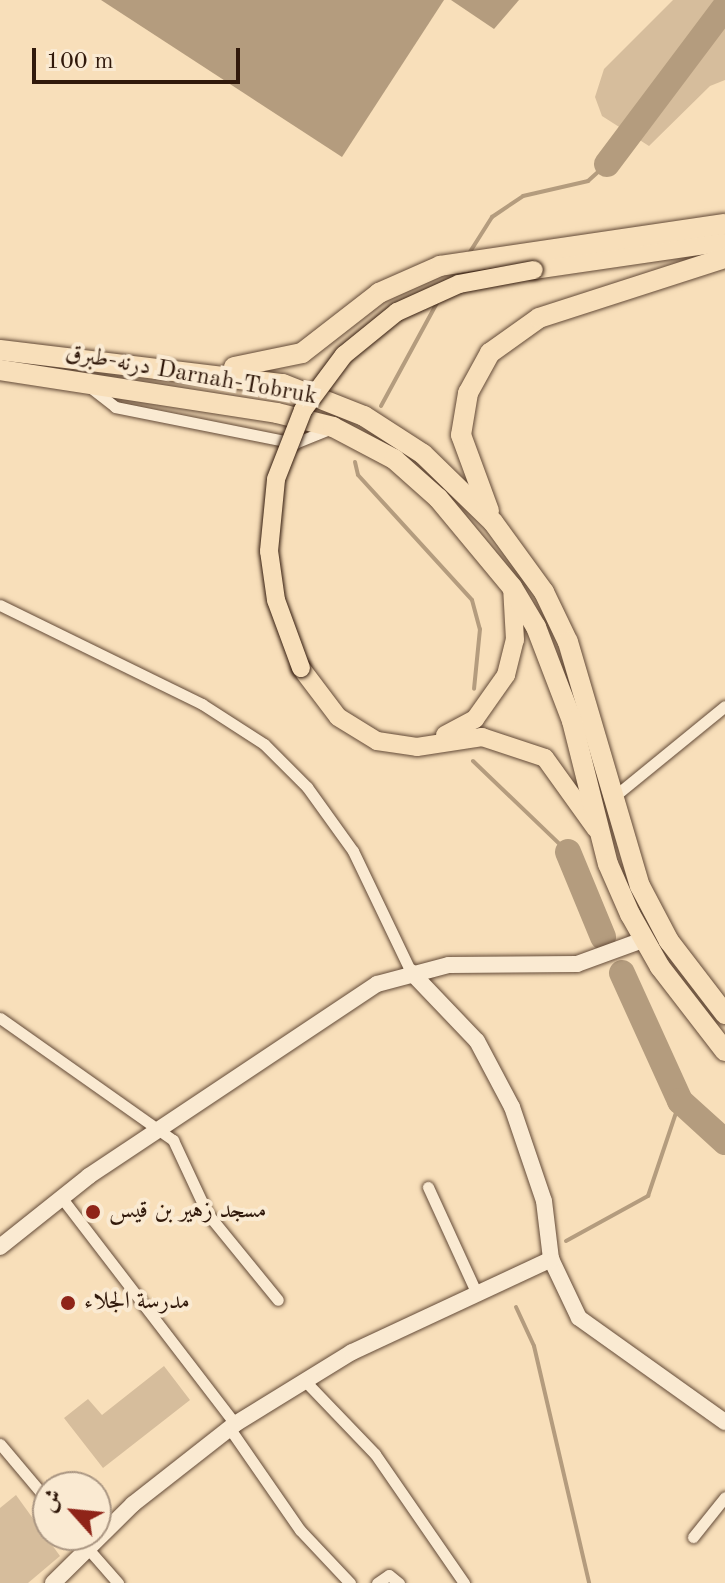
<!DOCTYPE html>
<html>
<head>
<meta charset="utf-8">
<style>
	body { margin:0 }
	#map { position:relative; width:725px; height:1583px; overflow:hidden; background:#f8dfba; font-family:"Old Standard TT",Amiri,serif }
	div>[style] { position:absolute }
	.green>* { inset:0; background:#d6bd9c }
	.water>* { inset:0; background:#b49c7e }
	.stream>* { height:4px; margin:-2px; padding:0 2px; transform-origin:2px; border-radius:2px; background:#b49c7e }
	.river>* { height:26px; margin:-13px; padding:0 13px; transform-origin:13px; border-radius:13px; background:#b49c7e }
	.roads { filter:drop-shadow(0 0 2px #634a37) drop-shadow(0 0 2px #634a37) }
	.street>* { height:11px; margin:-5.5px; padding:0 5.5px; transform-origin:5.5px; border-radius:5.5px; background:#faead2 }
	.secondary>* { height:16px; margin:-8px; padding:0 8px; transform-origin:8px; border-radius:8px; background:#faead2 }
	.primary>* { height:18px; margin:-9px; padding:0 9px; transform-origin:9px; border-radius:9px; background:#f8dfba }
	.highway>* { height:20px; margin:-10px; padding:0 10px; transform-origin:10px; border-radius:10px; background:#f8dfba }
	.bridges { filter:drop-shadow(0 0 2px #31190b) drop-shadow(0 0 2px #31190b) }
	.primary-bridge>* { height:18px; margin:-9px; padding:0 9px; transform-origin:9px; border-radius:9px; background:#f8dfba }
	.dots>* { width:22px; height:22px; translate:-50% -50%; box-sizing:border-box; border:4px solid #faead2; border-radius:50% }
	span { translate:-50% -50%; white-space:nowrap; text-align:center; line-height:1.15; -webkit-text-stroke:8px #faead2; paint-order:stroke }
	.street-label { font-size:24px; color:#31190b }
	.poi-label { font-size:24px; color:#31190b }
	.left { translate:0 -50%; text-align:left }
	.north { position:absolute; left:32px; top:1471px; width:80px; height:80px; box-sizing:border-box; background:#faead2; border:2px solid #aa9682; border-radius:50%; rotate:297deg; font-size:22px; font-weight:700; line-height:32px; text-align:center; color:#31190b }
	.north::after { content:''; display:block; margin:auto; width:28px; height:36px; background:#8f2418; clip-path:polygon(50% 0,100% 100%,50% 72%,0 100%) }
	.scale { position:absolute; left:32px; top:48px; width:208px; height:36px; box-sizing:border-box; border:4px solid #31190b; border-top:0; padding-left:10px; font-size:24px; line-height:28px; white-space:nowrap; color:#31190b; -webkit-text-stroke:6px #faead2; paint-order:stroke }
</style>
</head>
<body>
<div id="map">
	<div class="green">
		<div style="clip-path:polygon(673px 0,725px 0,725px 80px,710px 86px,649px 146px,602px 116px,595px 97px,604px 69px)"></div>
		<div style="clip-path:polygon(164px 1366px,190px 1400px,103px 1468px,64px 1418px,88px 1399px,102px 1415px)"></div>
		<div style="clip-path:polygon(16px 1495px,60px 1556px,28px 1583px,0 1583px,0 1508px)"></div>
	</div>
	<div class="water">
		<div style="clip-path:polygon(101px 0,444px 0,342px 157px)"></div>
		<div style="clip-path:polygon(451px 0,519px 0,494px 29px)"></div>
	</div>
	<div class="stream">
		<div style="left:468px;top:255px;width:45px;rotate:-57.7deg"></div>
		<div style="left:492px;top:217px;width:37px;rotate:-34deg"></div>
		<div style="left:523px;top:196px;width:67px;rotate:-13deg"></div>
		<div style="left:588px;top:181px;width:25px;rotate:-42deg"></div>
		<div style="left:381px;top:406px;width:122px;rotate:-61.5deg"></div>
		<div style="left:355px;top:462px;width:13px;rotate:77deg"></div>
		<div style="left:358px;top:475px;width:169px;rotate:47.6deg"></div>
		<div style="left:472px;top:600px;width:30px;rotate:75deg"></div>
		<div style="left:480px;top:629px;width:60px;rotate:95.7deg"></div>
		<div style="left:473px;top:761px;width:132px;rotate:43.8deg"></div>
		<div style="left:566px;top:1241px;width:94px;rotate:-28.8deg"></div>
		<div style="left:648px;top:1196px;width:100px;rotate:-71.4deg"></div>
		<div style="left:516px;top:1307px;width:43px;rotate:65.2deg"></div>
		<div style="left:534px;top:1346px;width:243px;rotate:76.9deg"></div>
	</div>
	<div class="river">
		<div style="left:607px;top:164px;width:196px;rotate:-53.1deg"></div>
		<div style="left:568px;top:852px;width:92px;rotate:67.6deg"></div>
		<div style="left:622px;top:973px;width:141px;rotate:65.6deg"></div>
		<div style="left:680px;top:1101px;width:61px;rotate:42.3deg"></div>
	</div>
	<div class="roads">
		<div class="street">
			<div style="left:86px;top:384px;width:37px;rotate:38deg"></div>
			<div style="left:115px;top:407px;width:184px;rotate:11.3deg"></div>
			<div style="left:295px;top:443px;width:40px;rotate:-22deg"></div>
			<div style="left:0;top:605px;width:225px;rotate:26.1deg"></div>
			<div style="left:202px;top:704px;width:74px;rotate:32.8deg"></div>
			<div style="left:264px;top:744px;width:61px;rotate:45deg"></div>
			<div style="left:307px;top:787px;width:79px;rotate:54.3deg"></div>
			<div style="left:353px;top:851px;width:134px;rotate:64.4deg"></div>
			<div style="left:611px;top:799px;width:147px;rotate:-39.2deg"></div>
			<div style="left:0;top:1018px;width:212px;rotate:35.2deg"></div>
			<div style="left:173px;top:1140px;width:81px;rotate:65deg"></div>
			<div style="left:207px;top:1213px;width:112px;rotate:50.8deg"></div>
			<div style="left:428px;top:1187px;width:118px;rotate:65.4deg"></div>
			<div style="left:61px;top:1197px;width:286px;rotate:52.5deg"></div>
			<div style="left:305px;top:1381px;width:101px;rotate:46.2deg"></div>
			<div style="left:375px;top:1454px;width:157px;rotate:55.4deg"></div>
			<div style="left:230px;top:1429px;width:123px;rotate:55.3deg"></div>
			<div style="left:300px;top:1530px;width:73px;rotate:46.7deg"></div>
			<div style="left:0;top:1444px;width:75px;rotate:49.9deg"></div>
			<div style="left:76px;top:1535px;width:64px;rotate:48.8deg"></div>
			<div style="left:693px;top:1537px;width:51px;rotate:-51.3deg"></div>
			<div style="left:377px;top:1583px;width:14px;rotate:-34deg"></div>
			<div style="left:389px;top:1575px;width:13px;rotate:39deg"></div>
		</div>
		<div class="secondary">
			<div style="left:411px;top:972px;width:95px;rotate:46.3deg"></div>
			<div style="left:477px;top:1041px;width:75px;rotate:62.1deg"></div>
			<div style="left:512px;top:1107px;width:99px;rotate:71.2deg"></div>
			<div style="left:544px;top:1201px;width:58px;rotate:83.1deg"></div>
			<div style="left:551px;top:1259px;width:65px;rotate:64.6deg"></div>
			<div style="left:579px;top:1318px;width:179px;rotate:35.5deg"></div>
			<div style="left:0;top:1247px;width:114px;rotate:-38.6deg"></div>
			<div style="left:89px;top:1176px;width:346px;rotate:-33.7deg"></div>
			<div style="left:377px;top:984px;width:74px;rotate:-14.8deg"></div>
			<div style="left:449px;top:965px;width:128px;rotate:-0.4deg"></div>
			<div style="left:577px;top:964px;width:70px;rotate:-20deg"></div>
			<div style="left:53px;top:1583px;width:112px;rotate:-44.6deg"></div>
			<div style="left:133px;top:1504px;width:130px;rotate:-38.1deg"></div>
			<div style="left:235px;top:1424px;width:137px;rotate:-31.6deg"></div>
			<div style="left:352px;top:1352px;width:220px;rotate:-25deg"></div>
		</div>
		<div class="primary">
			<div style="left:534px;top:270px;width:193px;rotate:-8.3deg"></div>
			<div style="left:301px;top:668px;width:61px;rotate:52.9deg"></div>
			<div style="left:338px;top:717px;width:46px;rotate:31.6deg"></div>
			<div style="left:377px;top:741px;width:40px;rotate:8.5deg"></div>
			<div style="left:417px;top:747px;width:66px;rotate:-8.7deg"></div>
			<div style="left:482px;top:737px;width:66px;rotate:18.4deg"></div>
			<div style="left:545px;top:758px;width:87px;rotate:54.3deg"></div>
			<div style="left:445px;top:735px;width:34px;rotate:-28deg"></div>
			<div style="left:475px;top:719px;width:54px;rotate:-54.8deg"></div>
			<div style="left:506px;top:675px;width:36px;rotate:-76deg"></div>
			<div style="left:515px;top:640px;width:53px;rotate:-93.2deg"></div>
		</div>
		<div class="highway">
			<div style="left:0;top:350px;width:285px;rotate:6.9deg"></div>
			<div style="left:283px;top:384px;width:87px;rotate:21.6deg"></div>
			<div style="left:364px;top:416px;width:70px;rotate:32.8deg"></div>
			<div style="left:423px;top:454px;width:98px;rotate:44.2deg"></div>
			<div style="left:493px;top:522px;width:87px;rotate:53.9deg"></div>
			<div style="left:544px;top:592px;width:55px;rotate:64.4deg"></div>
			<div style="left:568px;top:642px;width:254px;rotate:73.6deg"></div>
			<div style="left:640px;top:886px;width:62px;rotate:62.2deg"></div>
			<div style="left:669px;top:941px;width:92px;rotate:52.5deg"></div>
			<div style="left:234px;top:367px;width:69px;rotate:-11.6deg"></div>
			<div style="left:302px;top:353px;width:98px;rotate:-37.9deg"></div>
			<div style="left:379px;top:293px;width:67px;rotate:-23.9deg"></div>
			<div style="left:440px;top:266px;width:288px;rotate:-8.4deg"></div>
			<div style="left:0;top:370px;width:280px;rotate:8.8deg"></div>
			<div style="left:277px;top:413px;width:58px;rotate:14deg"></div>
			<div style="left:333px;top:427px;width:69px;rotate:27.7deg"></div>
			<div style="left:394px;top:459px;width:59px;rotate:41.6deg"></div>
			<div style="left:438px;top:498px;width:116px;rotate:50.3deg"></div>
			<div style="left:512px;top:587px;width:47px;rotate:59deg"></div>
			<div style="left:536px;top:627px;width:101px;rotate:69deg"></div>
			<div style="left:572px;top:721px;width:147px;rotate:75.9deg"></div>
			<div style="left:608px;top:864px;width:55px;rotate:66.3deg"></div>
			<div style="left:630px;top:914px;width:61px;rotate:60.5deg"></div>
			<div style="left:660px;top:967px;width:106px;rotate:52.3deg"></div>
			<div style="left:489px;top:511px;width:81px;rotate:-110.2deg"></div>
			<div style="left:461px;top:435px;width:43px;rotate:-80.5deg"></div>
			<div style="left:468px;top:393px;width:46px;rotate:-61.2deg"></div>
			<div style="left:490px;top:353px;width:60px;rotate:-35.5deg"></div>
			<div style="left:539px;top:318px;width:195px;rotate:-17.9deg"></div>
		</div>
	</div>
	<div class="bridges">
		<div class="primary-bridge">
			<div style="left:301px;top:668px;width:72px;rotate:-110.2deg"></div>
			<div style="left:276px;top:600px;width:49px;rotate:-98.1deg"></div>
			<div style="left:269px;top:551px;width:72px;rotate:-84.4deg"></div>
			<div style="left:276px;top:479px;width:74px;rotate:-68.6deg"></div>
			<div style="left:303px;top:410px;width:69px;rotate:-53.3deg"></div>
			<div style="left:344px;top:355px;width:68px;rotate:-39.1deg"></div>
			<div style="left:397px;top:312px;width:68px;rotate:-24.3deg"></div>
			<div style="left:459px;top:284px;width:76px;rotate:-10.6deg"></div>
		</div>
	</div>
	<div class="dots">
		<div style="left:93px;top:1212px;background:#8f2418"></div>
		<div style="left:68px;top:1303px;background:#8f2418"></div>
	</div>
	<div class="street-label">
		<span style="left:191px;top:376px;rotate:10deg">درنه-طبرق Darnah-Tobruk</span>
	</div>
	<div class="poi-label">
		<span class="left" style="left:109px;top:1212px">مسجد زهير بن قيس</span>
		<span class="left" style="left:84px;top:1303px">مدرسة الجلاء</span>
	</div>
	<div class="north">ش</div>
	<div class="scale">100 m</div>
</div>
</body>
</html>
